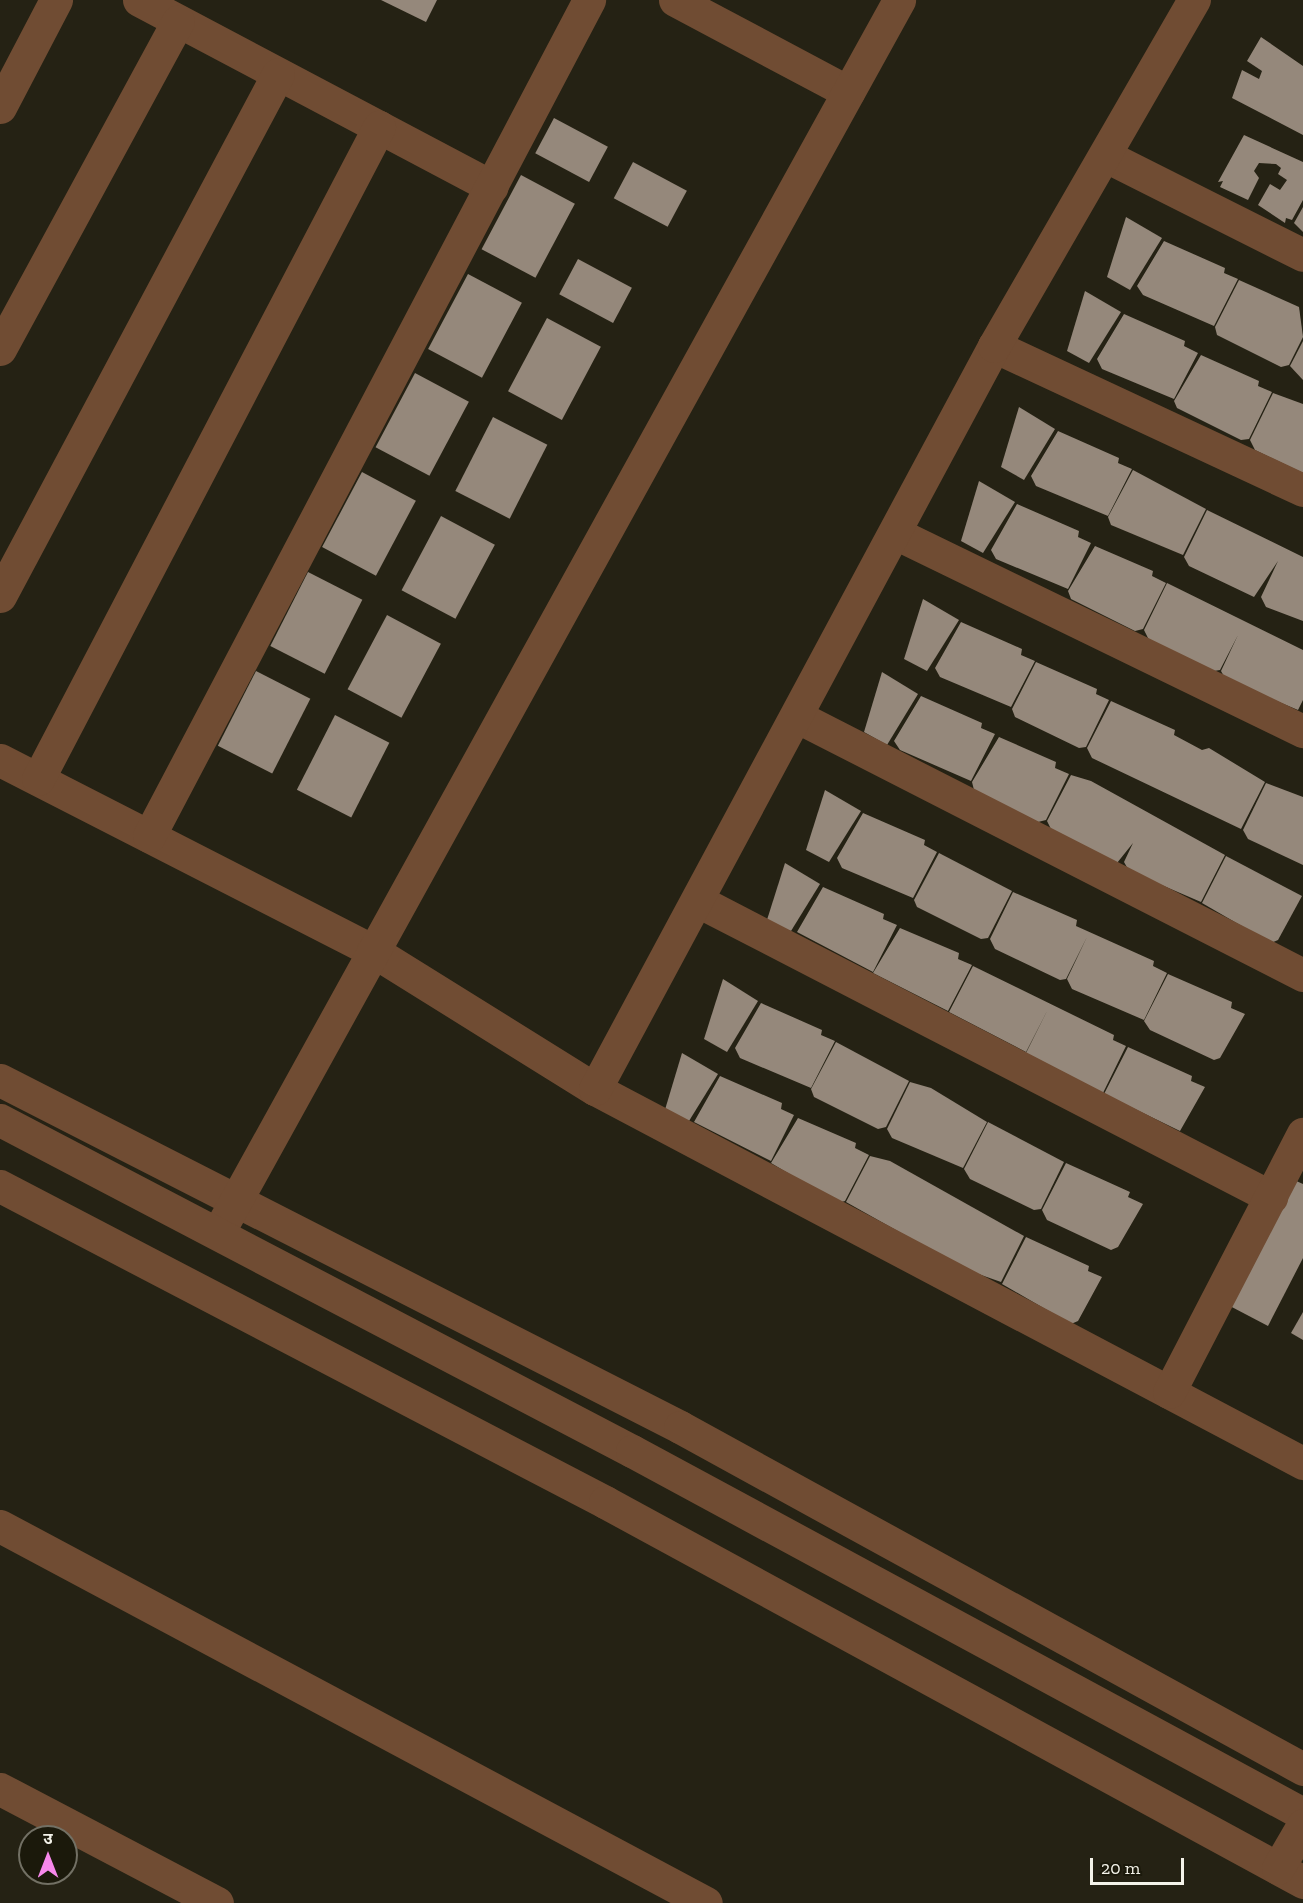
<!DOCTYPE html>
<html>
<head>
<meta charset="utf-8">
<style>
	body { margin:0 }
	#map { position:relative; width:1303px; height:1903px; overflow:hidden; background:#252214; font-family:"Zilla Slab","Noto Sans Devanagari",serif }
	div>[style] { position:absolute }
	.building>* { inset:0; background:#95887b; transform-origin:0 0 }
	.minor>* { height:33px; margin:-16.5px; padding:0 16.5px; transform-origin:16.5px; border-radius:16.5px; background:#704c33 }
	.tertiary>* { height:33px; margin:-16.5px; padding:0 16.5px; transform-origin:16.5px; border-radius:16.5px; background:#704c33 }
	span { translate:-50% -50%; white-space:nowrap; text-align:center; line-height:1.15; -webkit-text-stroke:4.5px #1b190b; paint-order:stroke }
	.north { position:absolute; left:18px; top:1825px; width:60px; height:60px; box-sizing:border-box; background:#1b190b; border:2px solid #727064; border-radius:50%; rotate:0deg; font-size:16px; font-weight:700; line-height:24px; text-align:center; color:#f4f3ea }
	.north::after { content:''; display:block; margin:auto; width:21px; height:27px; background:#f788eb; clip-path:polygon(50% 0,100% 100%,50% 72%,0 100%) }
	.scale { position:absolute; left:1090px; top:1858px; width:94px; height:27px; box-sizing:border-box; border:3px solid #f4f3ea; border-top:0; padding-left:8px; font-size:18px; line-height:21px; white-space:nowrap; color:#f4f3ea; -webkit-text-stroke:4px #1b190b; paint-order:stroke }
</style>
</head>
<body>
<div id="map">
	<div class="building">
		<div style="clip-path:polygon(381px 0,437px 0,426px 22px)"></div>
		<div style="clip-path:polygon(1261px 37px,1303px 66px,1303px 135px,1232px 98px,1242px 70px,1259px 79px,1262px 71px,1247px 61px)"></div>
		<div style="left:554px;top:118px;width:61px;height:40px;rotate:28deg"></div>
		<div style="clip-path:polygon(1244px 135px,1303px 162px,1303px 200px,1292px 220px,1286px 218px,1285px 223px,1258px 205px,1270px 184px,1280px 190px,1287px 180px,1278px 174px,1281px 168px,1276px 164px,1259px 163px,1254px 171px,1259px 178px,1248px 200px,1220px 187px,1223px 181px,1218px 182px)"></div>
		<div style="left:633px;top:162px;width:61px;height:41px;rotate:28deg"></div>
		<div style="left:521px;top:175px;width:61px;height:84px;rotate:28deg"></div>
		<div style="clip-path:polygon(1303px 207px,1303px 232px,1294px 223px)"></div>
		<div style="clip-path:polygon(1126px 217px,1162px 238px,1130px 290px,1107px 277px)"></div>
		<div style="clip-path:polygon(1164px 241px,1225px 268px,1224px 273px,1238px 279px,1214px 326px,1143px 295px,1137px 286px)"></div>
		<div style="left:578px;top:259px;width:61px;height:40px;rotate:28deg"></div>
		<div style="left:468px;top:274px;width:61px;height:85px;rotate:28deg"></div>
		<div style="clip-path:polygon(1239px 280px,1299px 307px,1303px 337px,1289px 365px,1281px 367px,1217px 335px,1215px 327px)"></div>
		<div style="clip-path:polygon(1085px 291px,1121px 312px,1089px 363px,1067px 351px)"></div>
		<div style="clip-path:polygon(1124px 314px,1185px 341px,1184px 346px,1198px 353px,1174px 399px,1102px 369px,1097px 359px)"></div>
		<div style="left:547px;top:318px;width:61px;height:83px;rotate:28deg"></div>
		<div style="clip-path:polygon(1303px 341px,1303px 380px,1290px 366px)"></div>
		<div style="clip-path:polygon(1201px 355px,1259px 381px,1258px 386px,1272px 392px,1249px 439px,1241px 440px,1177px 408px,1174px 401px)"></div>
		<div style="left:415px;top:373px;width:61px;height:84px;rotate:28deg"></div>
		<div style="clip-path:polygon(1273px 393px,1303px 404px,1303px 473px,1255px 450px,1250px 440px)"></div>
		<div style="clip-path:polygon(1019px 407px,1055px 429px,1024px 480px,1001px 467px)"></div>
		<div style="left:493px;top:417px;width:61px;height:83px;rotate:27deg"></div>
		<div style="clip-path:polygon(1058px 431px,1119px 458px,1118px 463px,1132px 469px,1108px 516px,1036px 486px,1031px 476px)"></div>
		<div style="clip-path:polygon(1133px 470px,1206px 509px,1183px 555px,1111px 525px,1108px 517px)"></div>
		<div style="left:362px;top:472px;width:61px;height:85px;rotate:28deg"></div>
		<div style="clip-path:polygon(979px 481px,1015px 502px,983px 553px,961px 541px)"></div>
		<div style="clip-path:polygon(1017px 504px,1079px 531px,1078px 537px,1091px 543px,1068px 589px,996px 559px,991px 550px)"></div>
		<div style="clip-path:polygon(1207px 510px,1303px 557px,1303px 621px,1266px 607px,1261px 597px,1278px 561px,1254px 597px,1189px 566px,1184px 557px)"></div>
		<div style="left:441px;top:516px;width:61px;height:84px;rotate:28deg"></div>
		<div style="clip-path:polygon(1095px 546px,1153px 571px,1152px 576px,1166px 583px,1143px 629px,1135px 631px,1071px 599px,1068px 591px)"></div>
		<div style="left:308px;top:572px;width:61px;height:83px;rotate:27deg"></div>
		<div style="clip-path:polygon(1167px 583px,1303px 650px,1303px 700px,1298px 710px,1226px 680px,1221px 671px,1238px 635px,1220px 670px,1214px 671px,1149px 640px,1144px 630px)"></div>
		<div style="clip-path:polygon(923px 599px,959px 620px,927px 671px,904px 659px)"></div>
		<div style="left:387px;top:615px;width:61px;height:84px;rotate:28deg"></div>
		<div style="clip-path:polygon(961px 622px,1022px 649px,1021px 655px,1035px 661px,1011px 707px,940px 677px,935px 668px)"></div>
		<div style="clip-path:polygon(1036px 662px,1097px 689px,1096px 694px,1109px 700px,1086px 747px,1079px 748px,1015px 717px,1012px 709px)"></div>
		<div style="left:256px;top:671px;width:61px;height:84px;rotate:27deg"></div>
		<div style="clip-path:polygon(882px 672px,918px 694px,887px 745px,864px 732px)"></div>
		<div style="clip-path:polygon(921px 696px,982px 723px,981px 728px,995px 734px,971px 781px,900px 750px,894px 741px)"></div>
		<div style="clip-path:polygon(1111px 701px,1175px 730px,1174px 735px,1202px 750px,1209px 748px,1265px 782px,1241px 829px,1092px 758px,1087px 748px)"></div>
		<div style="left:335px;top:715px;width:61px;height:84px;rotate:27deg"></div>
		<div style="clip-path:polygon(999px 737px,1056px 762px,1055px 768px,1069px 774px,1046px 820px,1038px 822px,974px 790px,972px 782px)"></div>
		<div style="clip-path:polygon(1071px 775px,1091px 781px,1225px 855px,1201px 902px,1129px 871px,1124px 862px,1133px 843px,1117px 863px,1052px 831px,1047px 821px)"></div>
		<div style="clip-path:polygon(1266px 783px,1303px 797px,1303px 865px,1248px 839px,1243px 830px)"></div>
		<div style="clip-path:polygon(825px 790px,861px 811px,829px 862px,806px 850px)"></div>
		<div style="clip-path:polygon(863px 813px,925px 840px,924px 845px,937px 852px,913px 898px,842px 868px,837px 858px)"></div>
		<div style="clip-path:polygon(939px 853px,1012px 891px,988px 938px,981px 939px,917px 907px,914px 900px)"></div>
		<div style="clip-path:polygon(1226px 856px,1302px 896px,1278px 940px,1271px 943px,1202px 903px)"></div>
		<div style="clip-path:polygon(785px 863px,820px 884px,791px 931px,766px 923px)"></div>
		<div style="clip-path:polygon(823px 887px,884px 914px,883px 919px,897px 925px,873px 972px,797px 932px)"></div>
		<div style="clip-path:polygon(1013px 892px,1077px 920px,1076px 926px,1154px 961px,1153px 966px,1167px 973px,1144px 1020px,1072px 989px,1067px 979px,1087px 937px,1066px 979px,1060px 980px,995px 949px,990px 939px)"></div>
		<div style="clip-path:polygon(900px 928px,959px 953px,958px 959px,972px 965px,948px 1011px,873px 973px)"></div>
		<div style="clip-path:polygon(973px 966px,1114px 1035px,1113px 1040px,1126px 1046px,1103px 1093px,1026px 1053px,1047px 1011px,1026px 1052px,949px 1012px)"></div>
		<div style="clip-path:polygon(1168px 974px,1232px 1002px,1231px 1008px,1245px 1014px,1220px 1058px,1214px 1060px,1150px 1030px,1144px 1021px)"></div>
		<div style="clip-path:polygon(723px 979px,758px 1001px,727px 1052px,704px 1039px)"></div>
		<div style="clip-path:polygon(761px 1003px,822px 1030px,821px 1035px,835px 1041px,811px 1088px,740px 1058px,735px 1048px)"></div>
		<div style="clip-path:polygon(836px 1042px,909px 1081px,886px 1127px,878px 1129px,814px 1097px,811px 1089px)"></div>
		<div style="clip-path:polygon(1128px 1047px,1192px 1076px,1191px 1081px,1205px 1087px,1180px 1131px,1104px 1094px)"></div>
		<div style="clip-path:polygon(682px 1053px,718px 1074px,689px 1121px,664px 1113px)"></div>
		<div style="clip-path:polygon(720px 1076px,782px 1103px,781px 1109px,794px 1115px,771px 1161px,694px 1122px)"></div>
		<div style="clip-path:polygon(910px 1082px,931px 1088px,987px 1122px,963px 1168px,892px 1138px,887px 1129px)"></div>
		<div style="clip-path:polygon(798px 1118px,856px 1143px,855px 1148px,869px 1155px,845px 1201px,838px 1203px,771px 1163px)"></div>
		<div style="clip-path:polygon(988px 1122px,1064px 1162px,1041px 1209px,1034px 1210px,970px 1179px,964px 1169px)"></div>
		<div style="clip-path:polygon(870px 1156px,890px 1161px,1024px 1236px,1001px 1282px,967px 1270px,846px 1202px)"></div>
		<div style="clip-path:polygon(1066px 1163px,1130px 1192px,1128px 1197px,1143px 1204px,1118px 1247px,1111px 1250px,1047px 1220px,1042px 1210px)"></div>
		<div style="clip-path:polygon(1294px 1180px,1303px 1184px,1303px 1258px,1268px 1326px,1228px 1305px)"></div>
		<div style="clip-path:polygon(1026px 1237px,1089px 1266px,1088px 1271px,1102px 1277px,1078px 1321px,1071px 1324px,1002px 1284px)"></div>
		<div style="clip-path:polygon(1303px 1312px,1303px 1340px,1291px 1333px)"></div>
	</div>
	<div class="minor">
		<div style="left:139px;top:0;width:399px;rotate:27.9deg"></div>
		<div style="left:675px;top:0;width:196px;rotate:28deg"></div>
		<div style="left:0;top:107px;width:121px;rotate:-62.4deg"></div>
		<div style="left:1106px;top:156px;width:220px;rotate:26.7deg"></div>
		<div style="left:994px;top:346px;width:341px;rotate:25deg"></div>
		<div style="left:0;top:349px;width:373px;rotate:-61.5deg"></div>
		<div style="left:895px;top:533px;width:454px;rotate:25.9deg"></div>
		<div style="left:0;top:596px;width:591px;rotate:-61.96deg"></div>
		<div style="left:798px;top:717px;width:567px;rotate:27.06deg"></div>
		<div style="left:0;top:760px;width:419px;rotate:27.1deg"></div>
		<div style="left:373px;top:951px;width:261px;rotate:31.9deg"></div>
		<div style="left:595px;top:1089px;width:801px;rotate:27.85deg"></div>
		<div style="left:38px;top:779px;width:736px;rotate:-62.39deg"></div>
		<div style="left:149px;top:836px;width:945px;rotate:-62.24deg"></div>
		<div style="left:700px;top:902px;width:643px;rotate:27.32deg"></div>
		<div style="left:0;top:1080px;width:763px;rotate:27.03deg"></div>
		<div style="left:680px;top:1427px;width:711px;rotate:28.76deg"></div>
		<div style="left:595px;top:1089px;width:843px;rotate:-61.76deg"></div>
		<div style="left:994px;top:346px;width:400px;rotate:-60deg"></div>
		<div style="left:224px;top:1222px;width:1396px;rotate:-61.08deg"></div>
		<div style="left:1169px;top:1392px;width:291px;rotate:-62.6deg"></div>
		<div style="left:0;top:1526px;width:800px;rotate:28.1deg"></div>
		<div style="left:0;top:1789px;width:245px;rotate:27.7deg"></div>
	</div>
	<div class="tertiary">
		<div style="left:0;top:1120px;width:713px;rotate:27.64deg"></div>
		<div style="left:632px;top:1451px;width:763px;rotate:28.41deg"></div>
		<div style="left:0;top:1186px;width:683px;rotate:27.58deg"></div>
		<div style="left:605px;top:1502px;width:795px;rotate:28.56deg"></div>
		<div style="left:1278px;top:1868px;width:50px;rotate:-59.8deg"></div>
	</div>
	<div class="north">उ</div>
	<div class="scale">20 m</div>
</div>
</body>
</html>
